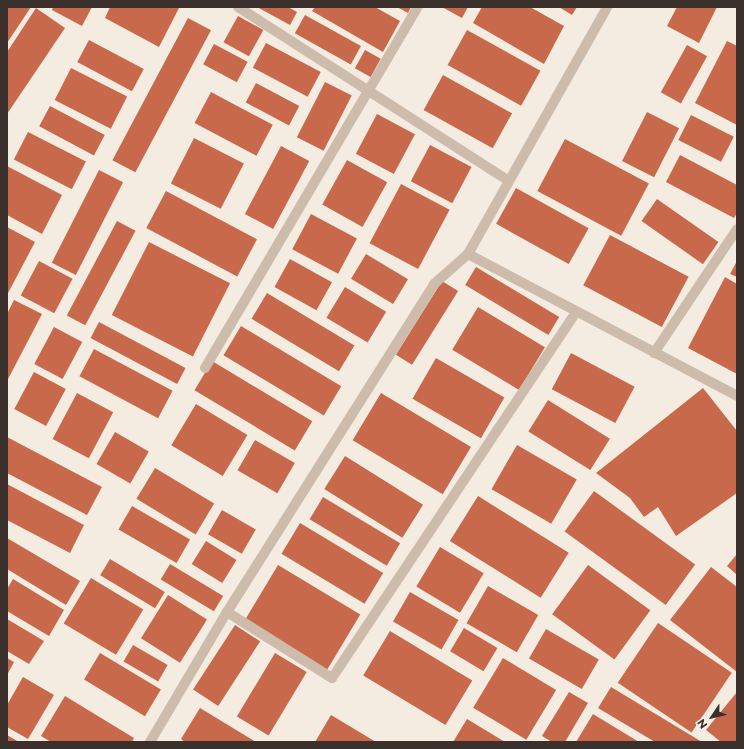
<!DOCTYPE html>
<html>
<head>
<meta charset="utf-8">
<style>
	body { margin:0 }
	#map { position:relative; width:744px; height:749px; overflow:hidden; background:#f4ebe1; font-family:Montserrat,sans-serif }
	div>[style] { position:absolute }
	.building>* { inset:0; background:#c8694b; transform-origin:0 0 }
	.street>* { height:10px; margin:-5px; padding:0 5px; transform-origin:5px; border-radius:5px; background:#cdbbac }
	span { translate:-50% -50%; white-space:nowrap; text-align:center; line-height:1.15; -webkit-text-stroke:4px #fbf5ee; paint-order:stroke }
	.frame { position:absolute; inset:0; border:8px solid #3b302b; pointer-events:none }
	.north { position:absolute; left:692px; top:697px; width:40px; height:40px; -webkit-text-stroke:3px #fbf5ee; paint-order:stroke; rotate:235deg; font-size:11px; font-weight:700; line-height:16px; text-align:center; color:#3b302b }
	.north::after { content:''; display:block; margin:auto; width:14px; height:18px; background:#3b302b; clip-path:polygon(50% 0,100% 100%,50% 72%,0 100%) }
</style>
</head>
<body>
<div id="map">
	<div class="building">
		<div style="clip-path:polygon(7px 7px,31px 7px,7px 43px)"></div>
		<div style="clip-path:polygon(53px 7px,92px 7px,82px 26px,52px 10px)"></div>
		<div style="clip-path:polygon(110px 7px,177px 7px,179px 8px,159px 47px,105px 18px)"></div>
		<div style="clip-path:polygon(257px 7px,288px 7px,297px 12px,290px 25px)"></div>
		<div style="clip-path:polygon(315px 7px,375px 7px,400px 21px,383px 52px,312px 11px)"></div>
		<div style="clip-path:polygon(397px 7px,411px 7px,408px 13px)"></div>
		<div style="clip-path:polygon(442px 7px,468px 7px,462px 18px)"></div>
		<div style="clip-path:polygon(482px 7px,530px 7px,564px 26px,544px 64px,473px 23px)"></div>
		<div style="clip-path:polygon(559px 7px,577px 7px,572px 15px)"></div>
		<div style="clip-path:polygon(677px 7px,717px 7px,699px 43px,667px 26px)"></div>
		<div style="clip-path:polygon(36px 8px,65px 28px,7px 114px,7px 52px)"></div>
		<div style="left:305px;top:15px;width:64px;height:21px;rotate:29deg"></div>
		<div style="left:238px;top:16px;width:29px;height:30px;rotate:29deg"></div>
		<div style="left:188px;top:18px;width:26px;height:161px;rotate:28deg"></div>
		<div style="left:467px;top:30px;width:84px;height:40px;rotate:29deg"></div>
		<div style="left:89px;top:40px;width:62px;height:25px;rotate:28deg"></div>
		<div style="clip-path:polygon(727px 41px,737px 46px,737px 125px,695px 103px)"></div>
		<div style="left:266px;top:43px;width:62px;height:28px;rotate:28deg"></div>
		<div style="left:214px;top:44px;width:38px;height:23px;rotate:28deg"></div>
		<div style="left:687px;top:45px;width:23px;height:54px;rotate:29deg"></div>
		<div style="left:365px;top:50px;width:18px;height:21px;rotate:29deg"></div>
		<div style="left:71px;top:68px;width:63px;height:36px;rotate:27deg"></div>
		<div style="left:443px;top:75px;width:79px;height:40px;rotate:29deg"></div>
		<div style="left:325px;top:82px;width:30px;height:62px;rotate:27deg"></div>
		<div style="left:256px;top:83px;width:49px;height:22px;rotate:28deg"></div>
		<div style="left:211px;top:92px;width:70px;height:35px;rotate:28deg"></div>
		<div style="left:50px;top:106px;width:62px;height:23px;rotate:28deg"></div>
		<div style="left:647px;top:112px;width:36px;height:55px;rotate:27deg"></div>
		<div style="left:377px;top:114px;width:43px;height:45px;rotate:28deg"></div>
		<div style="left:691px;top:115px;width:48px;height:28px;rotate:27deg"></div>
		<div style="left:28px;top:132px;width:65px;height:31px;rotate:27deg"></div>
		<div style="left:194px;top:138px;width:56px;height:51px;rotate:27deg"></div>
		<div style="left:565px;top:139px;width:95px;height:59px;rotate:28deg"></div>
		<div style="left:430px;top:145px;width:47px;height:41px;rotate:28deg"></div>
		<div style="left:281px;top:146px;width:32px;height:77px;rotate:28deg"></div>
		<div style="clip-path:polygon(680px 155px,737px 185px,737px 213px,734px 218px,666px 182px)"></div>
		<div style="left:347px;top:160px;width:46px;height:51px;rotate:29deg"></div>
		<div style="clip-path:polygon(7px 166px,62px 195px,42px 234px,7px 215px)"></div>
		<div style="left:99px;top:170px;width:27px;height:104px;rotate:27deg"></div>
		<div style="left:401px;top:184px;width:55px;height:67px;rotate:28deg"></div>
		<div style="left:516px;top:188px;width:83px;height:41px;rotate:29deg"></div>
		<div style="left:166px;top:191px;width:103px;height:42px;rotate:28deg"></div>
		<div style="left:657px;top:199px;width:75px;height:27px;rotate:35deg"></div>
		<div style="left:311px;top:214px;width:52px;height:40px;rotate:28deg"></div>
		<div style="left:117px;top:221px;width:21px;height:107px;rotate:28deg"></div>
		<div style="clip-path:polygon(7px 227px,35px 242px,7px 295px)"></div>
		<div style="left:610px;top:235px;width:89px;height:57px;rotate:28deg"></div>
		<div style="left:149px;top:242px;width:91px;height:82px;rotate:27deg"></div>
		<div style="left:366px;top:254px;width:49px;height:29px;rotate:31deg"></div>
		<div style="left:290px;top:259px;width:48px;height:32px;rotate:29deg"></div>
		<div style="left:39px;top:261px;width:38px;height:39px;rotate:28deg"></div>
		<div style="clip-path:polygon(737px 261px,737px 277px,730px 274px)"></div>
		<div style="left:476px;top:267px;width:97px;height:21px;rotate:31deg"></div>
		<div style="clip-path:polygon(725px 277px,737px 284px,737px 374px,688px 348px)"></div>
		<div style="left:442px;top:281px;width:19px;height:87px;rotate:32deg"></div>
		<div style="left:345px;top:287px;width:48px;height:36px;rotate:31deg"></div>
		<div style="left:267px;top:293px;width:102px;height:30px;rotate:31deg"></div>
		<div style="clip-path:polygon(14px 300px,42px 314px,7px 381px,7px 314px)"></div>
		<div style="left:478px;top:307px;width:78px;height:50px;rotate:31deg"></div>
		<div style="left:99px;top:322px;width:98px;height:18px;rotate:28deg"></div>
		<div style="left:241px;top:326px;width:117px;height:34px;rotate:31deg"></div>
		<div style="left:54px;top:327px;width:32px;height:42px;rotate:28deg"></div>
		<div style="left:94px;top:349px;width:89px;height:31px;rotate:28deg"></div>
		<div style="left:571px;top:353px;width:72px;height:41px;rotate:28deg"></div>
		<div style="left:436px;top:358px;width:79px;height:47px;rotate:30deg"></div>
		<div style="left:212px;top:361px;width:117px;height:34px;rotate:31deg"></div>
		<div style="left:34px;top:372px;width:36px;height:42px;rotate:28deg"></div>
		<div style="clip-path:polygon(703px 388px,737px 431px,737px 493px,676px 536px,658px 507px,644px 517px,630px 498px,596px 473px)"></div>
		<div style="left:77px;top:393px;width:41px;height:52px;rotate:28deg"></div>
		<div style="left:381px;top:393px;width:105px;height:55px;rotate:31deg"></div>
		<div style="left:548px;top:400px;width:73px;height:37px;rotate:32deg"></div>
		<div style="left:196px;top:404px;width:60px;height:48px;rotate:31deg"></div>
		<div style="left:115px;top:432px;width:39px;height:37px;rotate:30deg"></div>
		<div style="clip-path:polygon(7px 437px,102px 487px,87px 515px,7px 473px)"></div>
		<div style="left:255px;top:440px;width:46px;height:35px;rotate:30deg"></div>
		<div style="left:517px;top:445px;width:69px;height:51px;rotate:30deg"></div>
		<div style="left:345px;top:456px;width:92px;height:39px;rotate:32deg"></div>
		<div style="left:155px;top:468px;width:69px;height:36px;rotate:31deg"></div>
		<div style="clip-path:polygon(7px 484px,84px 525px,70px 553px,7px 520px)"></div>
		<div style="left:594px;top:491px;width:125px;height:50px;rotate:36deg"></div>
		<div style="left:478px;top:496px;width:107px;height:53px;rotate:32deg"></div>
		<div style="left:323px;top:497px;width:90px;height:26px;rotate:31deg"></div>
		<div style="left:132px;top:506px;width:67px;height:27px;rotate:30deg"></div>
		<div style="left:222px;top:510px;width:39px;height:28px;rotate:30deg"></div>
		<div style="left:300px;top:523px;width:97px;height:36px;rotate:31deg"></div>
		<div style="clip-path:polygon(7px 538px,80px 581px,66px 605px,7px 569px)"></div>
		<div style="left:206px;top:541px;width:36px;height:27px;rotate:32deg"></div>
		<div style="left:440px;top:547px;width:51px;height:46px;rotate:31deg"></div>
		<div style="clip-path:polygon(737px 554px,737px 575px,727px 566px)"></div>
		<div style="left:110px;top:559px;width:64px;height:19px;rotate:31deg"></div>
		<div style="left:170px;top:564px;width:62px;height:18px;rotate:31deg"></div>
		<div style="left:278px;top:565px;width:96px;height:65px;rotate:31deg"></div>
		<div style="left:588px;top:565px;width:77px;height:61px;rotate:36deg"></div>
		<div style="clip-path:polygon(711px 567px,737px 587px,737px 672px,670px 620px)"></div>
		<div style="left:91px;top:578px;width:61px;height:53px;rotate:31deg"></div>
		<div style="clip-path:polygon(13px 579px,64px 610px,49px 636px,7px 611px,7px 589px)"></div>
		<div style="left:488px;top:586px;width:58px;height:43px;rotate:30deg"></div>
		<div style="left:410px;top:592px;width:56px;height:34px;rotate:30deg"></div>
		<div style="left:168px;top:595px;width:46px;height:51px;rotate:32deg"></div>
		<div style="clip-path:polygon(7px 619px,44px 641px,29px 664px,7px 651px)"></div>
		<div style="left:658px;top:623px;width:89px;height:72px;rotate:34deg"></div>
		<div style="left:235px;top:625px;width:30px;height:77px;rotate:33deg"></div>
		<div style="left:464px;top:628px;width:39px;height:27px;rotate:31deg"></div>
		<div style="left:546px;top:629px;width:61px;height:34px;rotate:30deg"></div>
		<div style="left:390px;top:631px;width:96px;height:52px;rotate:31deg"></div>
		<div style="left:133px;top:645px;width:40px;height:19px;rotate:30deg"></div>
		<div style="left:100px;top:653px;width:71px;height:31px;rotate:31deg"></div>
		<div style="left:275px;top:653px;width:37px;height:74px;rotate:31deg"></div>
		<div style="clip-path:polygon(7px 658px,14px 662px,7px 675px)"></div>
		<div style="left:503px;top:658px;width:62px;height:58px;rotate:31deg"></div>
		<div style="clip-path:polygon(23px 677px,54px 695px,28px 739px,7px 727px,7px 705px)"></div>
		<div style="clip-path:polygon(611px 687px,702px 742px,655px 742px,598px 708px)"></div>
		<div style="clip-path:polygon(569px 692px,588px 703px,565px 742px,552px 742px,542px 736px)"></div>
		<div style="clip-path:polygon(737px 692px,737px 742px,721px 742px,706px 730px)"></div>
		<div style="clip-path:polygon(65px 696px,134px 738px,132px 742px,51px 742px,41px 736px)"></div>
		<div style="clip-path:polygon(200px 708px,256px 742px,185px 742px,181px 739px)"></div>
		<div style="clip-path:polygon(593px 714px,639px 742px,576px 742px)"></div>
		<div style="clip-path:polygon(331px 715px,376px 742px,315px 742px)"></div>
		<div style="clip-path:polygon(467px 719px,505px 742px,453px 742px)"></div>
		<div style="clip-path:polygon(7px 735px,19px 742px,7px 742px)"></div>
	</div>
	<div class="street">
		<div style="left:238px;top:7px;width:322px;rotate:32.7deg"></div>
		<div style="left:468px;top:254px;width:304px;rotate:27.8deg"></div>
		<div style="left:654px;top:353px;width:149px;rotate:-56.2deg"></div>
		<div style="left:205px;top:368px;width:419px;rotate:-59.5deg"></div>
		<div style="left:227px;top:612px;width:124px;rotate:32.2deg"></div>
		<div style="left:332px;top:678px;width:440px;rotate:-56.3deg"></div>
		<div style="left:150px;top:742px;width:151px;rotate:-59.4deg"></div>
		<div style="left:227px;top:612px;width:388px;rotate:-57.7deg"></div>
		<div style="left:434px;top:284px;width:45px;rotate:-41.4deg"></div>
		<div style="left:468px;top:254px;width:283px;rotate:-60.6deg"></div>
	</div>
	<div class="frame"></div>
	<div class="north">N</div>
</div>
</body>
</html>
